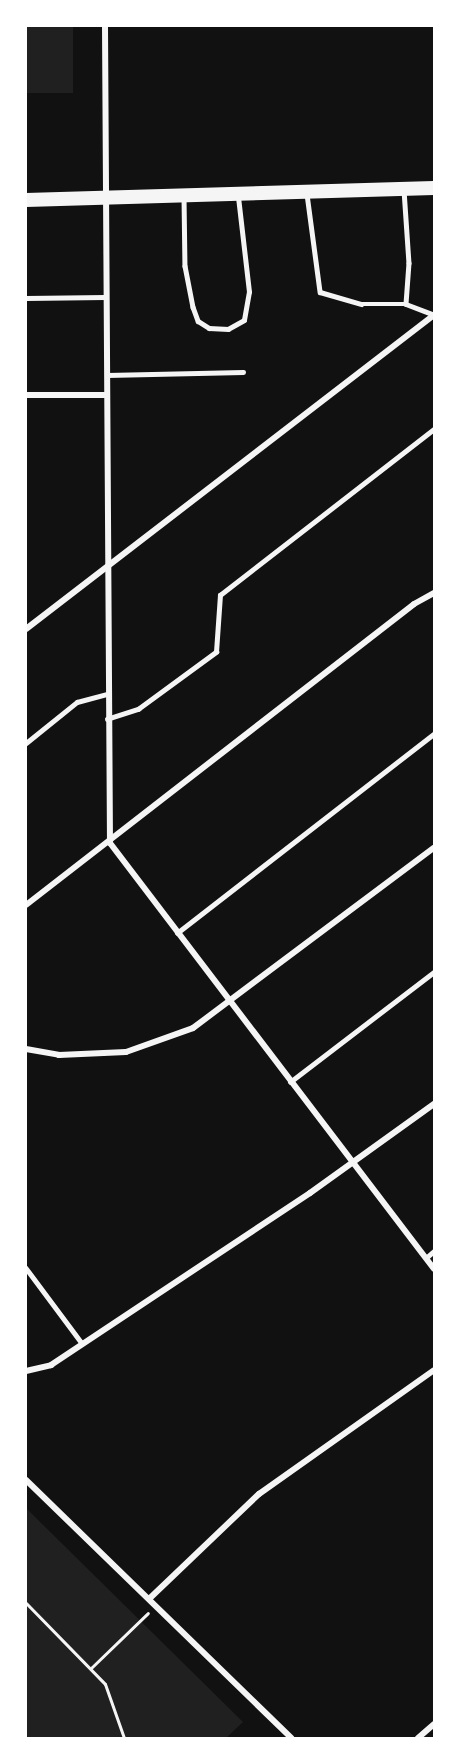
<!DOCTYPE html>
<html>
<head>
<meta charset="utf-8">
<style>
	body { margin:0 }
	#map { position:relative; width:460px; height:1764px; overflow:hidden; background:#111; font-family:"Noto Serif",serif }
	div>[style] { position:absolute }
	.green>* { inset:0; background:#202020; transform-origin:0 0 }
	.path>* { height:3px; margin:-1.5px; padding:0 1.5px; transform-origin:1.5px; border-radius:1.5px; background:#f5f5f5 }
	.service>* { height:4.5px; margin:-2.25px; padding:0 2.25px; transform-origin:2.25px; border-radius:2.25px; background:#f5f5f5 }
	.minor>* { height:6px; margin:-3px; padding:0 3px; transform-origin:3px; border-radius:3px; background:#f5f5f5 }
	.primary>* { height:14px; margin:-7px; padding:0 7px; transform-origin:7px; border-radius:7px; background:#f5f5f5 }
	span { translate:-50% -50%; white-space:nowrap; text-align:center; line-height:1.15; -webkit-text-stroke:4.5px #fff; paint-order:stroke }
	.frame { position:absolute; inset:0; border:27px solid #fff; pointer-events:none }
</style>
</head>
<body>
<div id="map">
	<div class="green">
		<div style="left:26px;top:26px;width:47px;height:67px"></div>
		<div style="clip-path:polygon(26px 1508px,243px 1722px,226px 1738px,26px 1738px)"></div>
	</div>
	<div class="path">
		<div style="left:26px;top:1603px;width:113px;rotate:45.7deg"></div>
		<div style="left:105px;top:1684px;width:57px;rotate:70.6deg"></div>
		<div style="left:91px;top:1668px;width:79px;rotate:-44deg"></div>
	</div>
	<div class="service">
		<div style="left:404px;top:190px;width:73px;rotate:86.1deg"></div>
		<div style="left:409px;top:263px;width:41px;rotate:94.2deg"></div>
		<div style="left:307px;top:194px;width:99px;rotate:82.4deg"></div>
		<div style="left:320px;top:292px;width:43px;rotate:16.3deg"></div>
		<div style="left:361px;top:304px;width:45px"></div>
		<div style="left:406px;top:304px;width:30px;rotate:21deg"></div>
		<div style="left:184px;top:197px;width:69px;rotate:89.2deg"></div>
		<div style="left:185px;top:266px;width:42px;rotate:79deg"></div>
		<div style="left:193px;top:307px;width:15px;rotate:70deg"></div>
		<div style="left:198px;top:321px;width:13px;rotate:32deg"></div>
		<div style="left:209px;top:328px;width:19px;rotate:3deg"></div>
		<div style="left:228px;top:329px;width:18px;rotate:-29deg"></div>
		<div style="left:244px;top:320px;width:28px;rotate:-80deg"></div>
		<div style="left:249px;top:292px;width:96px;rotate:-96.6deg"></div>
		<div style="left:26px;top:298px;width:79px;rotate:-0.7deg"></div>
		<div style="left:107px;top:375px;width:136px;rotate:-1.3deg"></div>
		<div style="left:107px;top:719px;width:33px;rotate:-18deg"></div>
		<div style="left:138px;top:709px;width:97px;rotate:-36.2deg"></div>
		<div style="left:216px;top:652px;width:57px;rotate:-86deg"></div>
		<div style="left:220px;top:595px;width:271px;rotate:-37.8deg"></div>
		<div style="left:26px;top:743px;width:65px;rotate:-38.8deg"></div>
		<div style="left:77px;top:702px;width:31px;rotate:-15deg"></div>
		<div style="left:177px;top:933px;width:325px;rotate:-37.8deg"></div>
		<div style="left:290px;top:1082px;width:181px;rotate:-37.4deg"></div>
		<div style="left:426px;top:1258px;width:11px;rotate:-41deg"></div>
		<div style="left:26px;top:1268px;width:94px;rotate:53.3deg"></div>
	</div>
	<div class="minor">
		<div style="left:105px;top:26px;width:817px;rotate:89.65deg"></div>
		<div style="left:110px;top:843px;width:535px;rotate:52.74deg"></div>
		<div style="left:26px;top:395px;width:81px"></div>
		<div style="left:26px;top:629px;width:515px;rotate:-37.58deg"></div>
		<div style="left:26px;top:905px;width:491px;rotate:-37.8deg"></div>
		<div style="left:414px;top:604px;width:23px;rotate:-29deg"></div>
		<div style="left:26px;top:1049px;width:34px;rotate:10deg"></div>
		<div style="left:59px;top:1055px;width:67px;rotate:-2.6deg"></div>
		<div style="left:126px;top:1052px;width:71px;rotate:-19.7deg"></div>
		<div style="left:193px;top:1028px;width:301px;rotate:-36.8deg"></div>
		<div style="left:26px;top:1371px;width:26px;rotate:-13deg"></div>
		<div style="left:51px;top:1365px;width:311px;rotate:-33.6deg"></div>
		<div style="left:310px;top:1193px;width:153px;rotate:-35.7deg"></div>
		<div style="left:26px;top:1480px;width:370px;rotate:44.2deg"></div>
		<div style="left:149px;top:1599px;width:152px;rotate:-43.7deg"></div>
		<div style="left:259px;top:1494px;width:214px;rotate:-35.3deg"></div>
		<div style="left:418px;top:1738px;width:21px;rotate:-41deg"></div>
	</div>
	<div class="primary">
		<div style="left:26px;top:200px;width:408px;rotate:-1.7deg"></div>
	</div>
	<div class="frame"></div>
</div>
</body>
</html>
